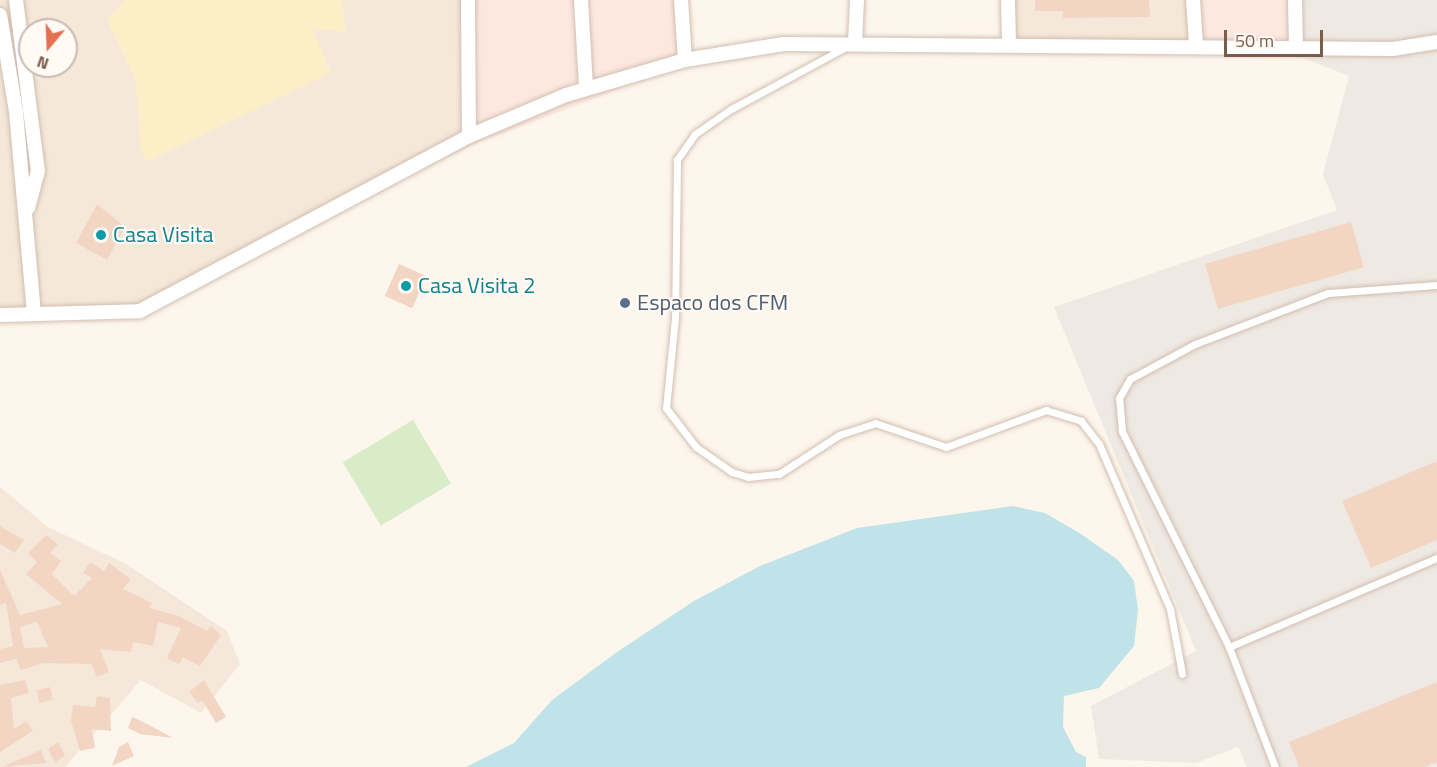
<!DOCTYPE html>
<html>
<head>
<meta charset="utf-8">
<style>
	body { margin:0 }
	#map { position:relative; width:1437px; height:767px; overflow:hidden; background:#fdf6ec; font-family:"Titillium Web",sans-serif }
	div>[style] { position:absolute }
	.residential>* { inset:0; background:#f5e8da; transform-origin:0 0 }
	.commercial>* { inset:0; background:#fde8e0 }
	.industrial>* { inset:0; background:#efe9e4 }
	.green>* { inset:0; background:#d8ecc9; transform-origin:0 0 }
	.sand>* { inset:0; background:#fcefc7 }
	.water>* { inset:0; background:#bfe3e8 }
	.building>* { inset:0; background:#f3d5c3; transform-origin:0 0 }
	.roads { filter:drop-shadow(0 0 2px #d1beb0) drop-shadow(0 0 2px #d1beb0) }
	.service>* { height:7px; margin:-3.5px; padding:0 3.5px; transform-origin:3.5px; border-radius:3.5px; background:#fff }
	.minor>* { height:14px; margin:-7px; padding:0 7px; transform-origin:7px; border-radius:7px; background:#fff }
	.dots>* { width:16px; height:16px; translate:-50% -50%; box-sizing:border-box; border:3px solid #fffaf3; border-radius:50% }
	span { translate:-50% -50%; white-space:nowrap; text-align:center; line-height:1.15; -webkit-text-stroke:4.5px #fffaf3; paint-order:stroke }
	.culture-label { font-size:22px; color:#0d838f }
	.left { translate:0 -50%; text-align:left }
	.service-label { font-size:22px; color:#4e5e75 }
	.north { position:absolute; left:18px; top:18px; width:60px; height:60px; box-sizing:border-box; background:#fffaf3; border:2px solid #cabbb1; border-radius:50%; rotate:199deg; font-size:16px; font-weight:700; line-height:24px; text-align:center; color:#7a5c4d }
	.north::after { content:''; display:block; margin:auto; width:21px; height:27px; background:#e76f51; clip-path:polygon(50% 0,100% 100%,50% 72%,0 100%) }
	.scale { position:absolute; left:1224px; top:30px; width:99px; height:27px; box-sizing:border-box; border:3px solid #7a5c4d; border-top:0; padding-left:8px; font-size:18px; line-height:21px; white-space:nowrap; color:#7a5c4d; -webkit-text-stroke:4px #fffaf3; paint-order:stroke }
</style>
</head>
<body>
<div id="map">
	<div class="residential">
		<div style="clip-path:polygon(evenodd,0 0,471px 0,470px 146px,140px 308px,0 312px,0 0,30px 30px,66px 30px,66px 66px,30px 66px,30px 30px)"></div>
		<div style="left:1010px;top:0;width:185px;height:44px"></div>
		<div style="clip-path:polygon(0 487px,48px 527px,126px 564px,227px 631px,240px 664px,201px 713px,141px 680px,65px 767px,0 767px)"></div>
	</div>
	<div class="commercial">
		<div style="clip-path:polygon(471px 0,680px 0,685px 64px,470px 146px)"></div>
		<div style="clip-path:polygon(1195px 0,1297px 0,1296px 55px,1199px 46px)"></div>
	</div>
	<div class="industrial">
		<div style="clip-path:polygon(1296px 0,1437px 0,1437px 767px,1247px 767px,1238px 747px,1196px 763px,1099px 759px,1091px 706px,1196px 651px,1054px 307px,1337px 210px,1323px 174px,1349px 76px,1296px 55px)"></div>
	</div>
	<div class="green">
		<div style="left:413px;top:420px;width:74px;height:82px;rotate:59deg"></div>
	</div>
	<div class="sand">
		<div style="clip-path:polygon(125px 0,342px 0,346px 32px,313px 29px,331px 73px,147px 162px,140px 148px,136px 81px,107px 20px)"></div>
	</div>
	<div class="water">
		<div style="clip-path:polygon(1013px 506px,1045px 513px,1081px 534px,1118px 560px,1134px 581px,1138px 610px,1134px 646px,1099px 688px,1064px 696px,1063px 727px,1076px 752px,1086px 757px,1086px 767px,466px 767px,514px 743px,552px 700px,617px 652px,694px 601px,760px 566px,857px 528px)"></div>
	</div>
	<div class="building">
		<div style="clip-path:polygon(1035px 0,1149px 0,1150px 17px,1063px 18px,1063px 11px,1035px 11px)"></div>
		<div style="clip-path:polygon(97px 204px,125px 227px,107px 260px,76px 243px)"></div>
		<div style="left:1351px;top:222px;width:47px;height:152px;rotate:74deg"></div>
		<div style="left:399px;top:264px;width:30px;height:35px;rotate:24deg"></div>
		<div style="clip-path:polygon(1437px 461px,1437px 540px,1371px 568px,1342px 501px)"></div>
		<div style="clip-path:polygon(0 526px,24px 540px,15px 553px,0 544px)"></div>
		<div style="clip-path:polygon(evenodd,46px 535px,58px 544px,50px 553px,61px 561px,52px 574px,74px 596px,92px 578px,83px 573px,90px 562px,104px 571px,109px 563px,131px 579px,123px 589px,152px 603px,149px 608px,179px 616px,207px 631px,211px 626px,221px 635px,200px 666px,183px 657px,179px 664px,167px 658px,181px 628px,158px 622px,153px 646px,133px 642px,131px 652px,100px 649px,109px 672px,97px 677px,91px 664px,43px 663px,21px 670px,16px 659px,0 663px,0 649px,13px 646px,6px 603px,0 605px,0 570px,20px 615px,62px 604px,26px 574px,37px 562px,28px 553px,46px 535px,37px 622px,48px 647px,24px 648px,20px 627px,37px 622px)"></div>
		<div style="clip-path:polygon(25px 680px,29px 693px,11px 698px,14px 729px,26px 721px,33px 731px,0 752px,0 685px)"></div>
		<div style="clip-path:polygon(204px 680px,226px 717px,216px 723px,202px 700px,198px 703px,189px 692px)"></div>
		<div style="clip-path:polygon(1437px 682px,1437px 762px,1424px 767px,1299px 767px,1289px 742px)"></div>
		<div style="left:50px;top:687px;width:13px;height:14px;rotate:77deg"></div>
		<div style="clip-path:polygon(97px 696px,110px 698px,111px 731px,92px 729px,95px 748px,80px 751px,71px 721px,73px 705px,95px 707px)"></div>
		<div style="clip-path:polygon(132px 717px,147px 724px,173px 738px,140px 734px,128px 728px)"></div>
		<div style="clip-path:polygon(59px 742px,65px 756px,55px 763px,48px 749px)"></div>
		<div style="clip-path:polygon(128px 742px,134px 756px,112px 766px,119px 747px)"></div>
		<div style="clip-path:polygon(41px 750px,46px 763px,2px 767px)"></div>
	</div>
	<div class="roads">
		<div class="service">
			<div style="left:844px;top:48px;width:128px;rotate:151.6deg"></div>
			<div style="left:731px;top:109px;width:44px;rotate:145.2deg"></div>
			<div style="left:695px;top:134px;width:32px;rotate:125deg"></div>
			<div style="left:677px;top:160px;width:158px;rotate:90.7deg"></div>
			<div style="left:675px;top:318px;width:90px;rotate:95.7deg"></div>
			<div style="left:666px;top:408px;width:49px;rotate:52.4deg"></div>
			<div style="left:696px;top:447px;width:44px;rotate:34.8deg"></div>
			<div style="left:732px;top:472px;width:17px;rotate:17deg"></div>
			<div style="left:748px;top:477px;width:31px;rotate:-6deg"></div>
			<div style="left:779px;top:474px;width:72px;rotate:-33deg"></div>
			<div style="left:839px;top:435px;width:38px;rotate:-18deg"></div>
			<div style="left:875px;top:423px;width:75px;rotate:18.7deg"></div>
			<div style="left:946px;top:447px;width:107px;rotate:-20.3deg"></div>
			<div style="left:1046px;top:410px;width:37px;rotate:17deg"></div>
			<div style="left:1081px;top:421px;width:29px;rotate:52deg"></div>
			<div style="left:1099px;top:444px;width:180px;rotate:66.7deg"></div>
			<div style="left:1170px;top:609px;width:66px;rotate:79.5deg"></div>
			<div style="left:1229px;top:647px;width:226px;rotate:-23.2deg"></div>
			<div style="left:1275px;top:767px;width:129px;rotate:-111deg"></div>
			<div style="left:1229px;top:647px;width:241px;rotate:-116.4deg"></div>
			<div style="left:1122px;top:431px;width:33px;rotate:-95deg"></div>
			<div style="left:1119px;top:398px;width:22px;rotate:-60deg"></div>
			<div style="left:1130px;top:379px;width:74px;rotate:-28.3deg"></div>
			<div style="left:1195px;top:344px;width:142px;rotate:-21deg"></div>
			<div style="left:1328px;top:293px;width:109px;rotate:-4.2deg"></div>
		</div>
		<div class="minor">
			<div style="left:16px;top:0;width:172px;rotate:82.7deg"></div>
			<div style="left:38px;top:171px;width:38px;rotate:105deg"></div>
			<div style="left:468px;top:0;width:136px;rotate:89.6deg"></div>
			<div style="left:581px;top:0;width:88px;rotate:86.7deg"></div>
			<div style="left:681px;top:0;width:60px;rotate:86.2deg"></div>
			<div style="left:1008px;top:0;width:44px;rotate:88.7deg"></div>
			<div style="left:1193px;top:0;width:44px;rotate:86.1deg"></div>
			<div style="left:1295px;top:0;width:48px;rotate:88.8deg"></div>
			<div style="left:0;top:15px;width:98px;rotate:80.6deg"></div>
			<div style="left:16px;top:112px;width:201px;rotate:84.9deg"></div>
			<div style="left:855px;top:43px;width:43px;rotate:-87.3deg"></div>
			<div style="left:0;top:315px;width:140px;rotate:-1.6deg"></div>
			<div style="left:140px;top:311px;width:373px;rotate:-28deg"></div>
			<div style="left:469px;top:136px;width:105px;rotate:-22.9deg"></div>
			<div style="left:566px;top:95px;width:124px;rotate:-16.4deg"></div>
			<div style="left:685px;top:60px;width:100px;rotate:-9.2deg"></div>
			<div style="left:784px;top:44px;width:609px;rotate:0.47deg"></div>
			<div style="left:1393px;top:49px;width:45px;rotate:-9deg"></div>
		</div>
	</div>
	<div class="dots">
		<div style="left:101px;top:235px;background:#0f9aa8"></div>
		<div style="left:406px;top:286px;background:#0f9aa8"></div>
		<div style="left:625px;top:303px;background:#5c6f8a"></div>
	</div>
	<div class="culture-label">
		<span class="left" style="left:113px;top:235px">Casa Visita</span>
		<span class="left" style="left:418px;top:286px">Casa Visita 2</span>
	</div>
	<div class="service-label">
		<span class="left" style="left:637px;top:303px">Espaco dos CFM</span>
	</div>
	<div class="north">N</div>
	<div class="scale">50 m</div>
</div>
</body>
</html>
